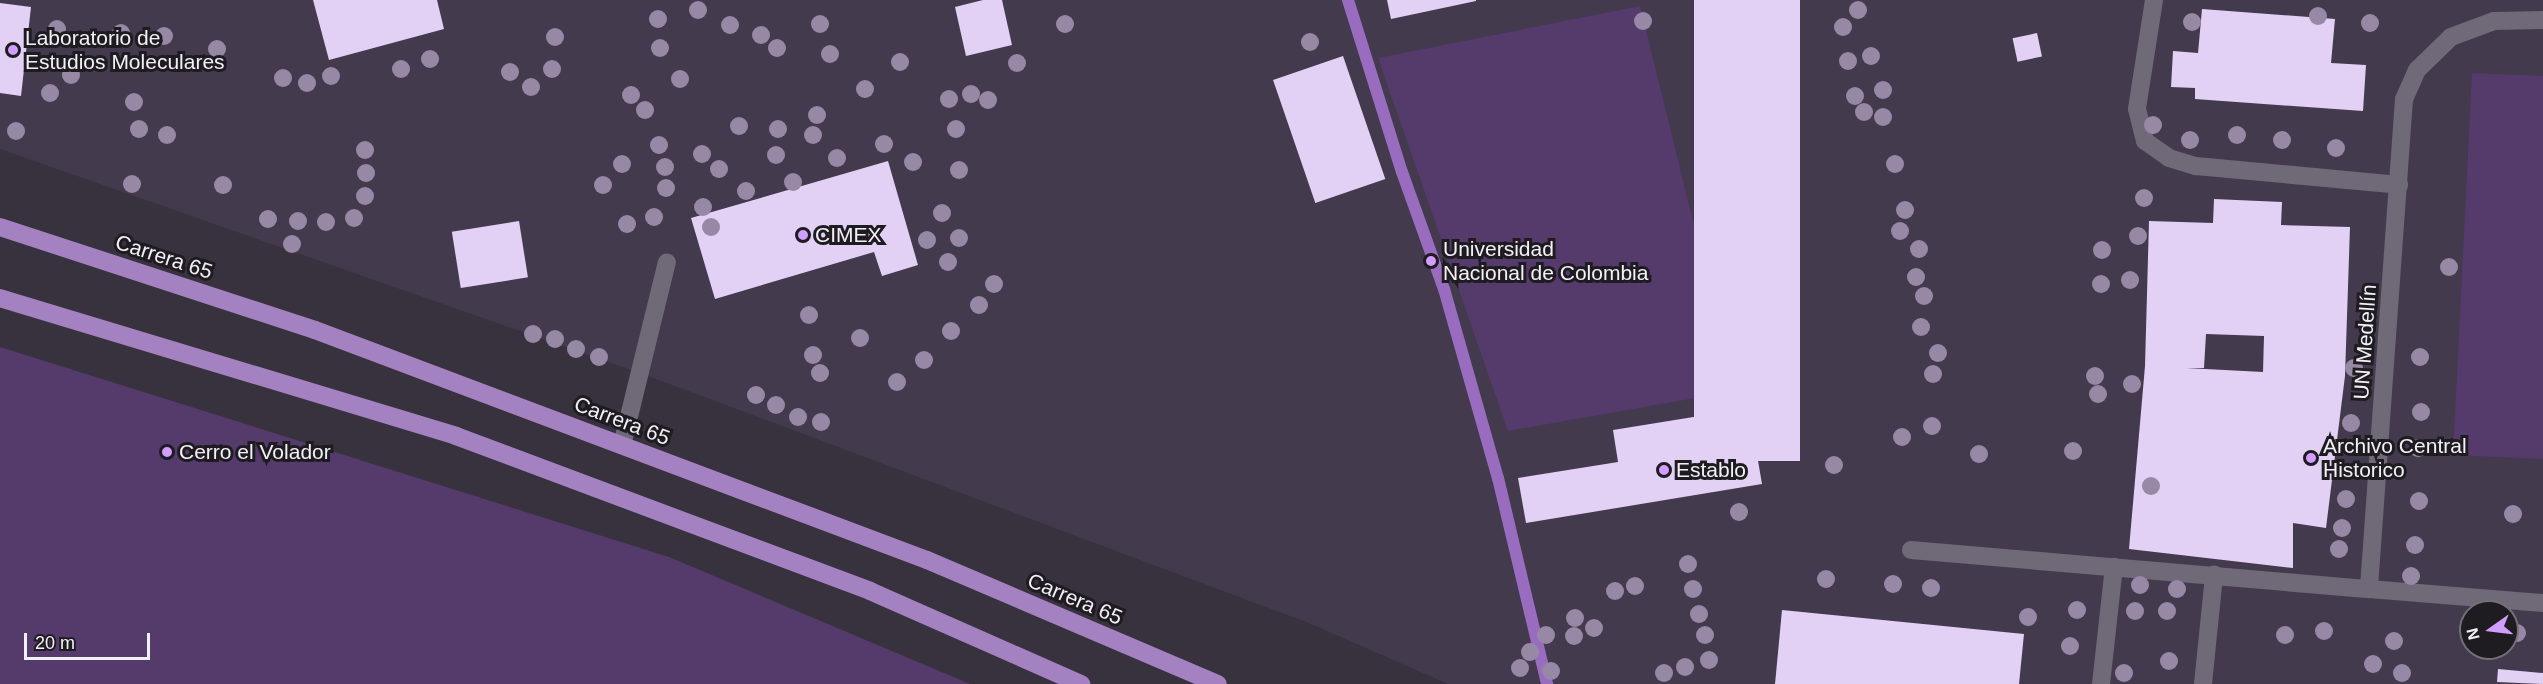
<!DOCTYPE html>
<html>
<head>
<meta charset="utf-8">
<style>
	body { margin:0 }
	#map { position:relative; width:2543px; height:684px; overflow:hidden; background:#38323e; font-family:Helvetica,sans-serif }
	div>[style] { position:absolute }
	.built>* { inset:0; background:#433a4d }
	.green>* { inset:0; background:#553a6c }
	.stream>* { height:12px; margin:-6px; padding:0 6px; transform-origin:6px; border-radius:6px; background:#996cbf }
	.building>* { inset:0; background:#e3d1f5; transform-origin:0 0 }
	.minor>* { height:18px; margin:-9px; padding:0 9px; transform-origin:9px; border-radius:9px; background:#706977 }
	.major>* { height:18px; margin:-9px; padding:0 9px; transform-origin:9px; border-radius:9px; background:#a482c2 }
	.trees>* { width:18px; height:18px; margin:-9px; border-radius:50%; background:#9788a5 }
	.dots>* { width:16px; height:16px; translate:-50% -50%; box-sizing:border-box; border:3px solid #1e1b21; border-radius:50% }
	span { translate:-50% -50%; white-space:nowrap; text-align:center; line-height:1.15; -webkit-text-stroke:6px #1e1b21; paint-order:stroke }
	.poi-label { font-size:21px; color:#f3eff7 }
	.left { translate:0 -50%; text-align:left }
	.street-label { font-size:21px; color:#f3eff7 }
	.north { position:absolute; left:2459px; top:600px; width:60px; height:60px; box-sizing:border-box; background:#1e1b21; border:2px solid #737077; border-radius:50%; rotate:256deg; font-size:16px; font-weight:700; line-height:24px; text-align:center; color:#f3eff7 }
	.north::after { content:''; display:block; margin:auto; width:21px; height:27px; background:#d19dfe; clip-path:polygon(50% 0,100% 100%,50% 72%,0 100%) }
	.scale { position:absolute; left:24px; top:633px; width:126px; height:27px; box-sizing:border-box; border:3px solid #f3eff7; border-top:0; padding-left:8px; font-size:18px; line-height:21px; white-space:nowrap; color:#f3eff7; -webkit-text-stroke:4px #1e1b21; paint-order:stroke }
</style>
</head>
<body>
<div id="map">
	<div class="built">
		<div style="clip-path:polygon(evenodd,0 0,2543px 0,2543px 684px,1448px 684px,1309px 623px,640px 373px,0 149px,0 0,2471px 612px,2507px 612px,2507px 648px,2471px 648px,2471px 612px)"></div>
	</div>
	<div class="green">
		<div style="clip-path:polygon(1640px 6px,1735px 391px,1508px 431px,1378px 58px)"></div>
		<div style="clip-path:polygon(2472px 73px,2543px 76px,2543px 459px,2453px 455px)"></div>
		<div style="clip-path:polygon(0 347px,669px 557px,970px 684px,0 684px)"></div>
	</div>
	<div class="stream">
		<div style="left:1348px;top:0;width:180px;rotate:72.6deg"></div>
		<div style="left:1402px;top:172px;width:124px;rotate:70.3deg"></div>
		<div style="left:1444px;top:289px;width:197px;rotate:74.1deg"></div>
		<div style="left:1498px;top:478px;width:212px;rotate:76.6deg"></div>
	</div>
	<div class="building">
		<div style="clip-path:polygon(313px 0,437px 0,444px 29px,329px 60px)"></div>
		<div style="clip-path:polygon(983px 0,1002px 0,1012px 45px,966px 56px,955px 7px)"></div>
		<div style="clip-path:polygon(1387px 0,1476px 0,1476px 1px,1391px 19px)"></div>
		<div style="left:1694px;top:0;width:106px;height:461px"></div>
		<div style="clip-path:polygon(0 3px,31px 7px,21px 96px,0 93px)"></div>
		<div style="clip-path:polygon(2202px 9px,2335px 19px,2331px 63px,2366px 65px,2363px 111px,2195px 99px,2195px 88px,2171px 87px,2173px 51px,2198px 53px)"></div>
		<div style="left:2037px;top:33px;width:24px;height:25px;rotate:78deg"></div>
		<div style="left:1343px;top:56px;width:130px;height:74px;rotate:71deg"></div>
		<div style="clip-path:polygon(888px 161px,918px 265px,882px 276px,874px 252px,715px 299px,691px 218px)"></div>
		<div style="clip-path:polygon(evenodd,2214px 199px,2282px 202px,2281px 225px,2350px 227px,2345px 376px,2326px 528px,2293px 523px,2293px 568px,2129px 549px,2145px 366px,2149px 221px,2213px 223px,2214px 199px,2206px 334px,2264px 336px,2263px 372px,2186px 368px,2204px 368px,2206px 334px)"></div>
		<div style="left:519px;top:221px;width:57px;height:68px;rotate:81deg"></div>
		<div style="clip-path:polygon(1749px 408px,1762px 484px,1526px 523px,1518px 478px,1618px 462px,1613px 430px)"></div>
		<div style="clip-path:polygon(1782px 610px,2024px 634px,2019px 684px,1775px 684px)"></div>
		<div style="clip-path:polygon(2498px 669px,2543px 673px,2543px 684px,2497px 682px)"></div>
	</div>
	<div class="minor">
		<div style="left:2154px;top:0;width:110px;rotate:98.9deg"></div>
		<div style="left:2137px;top:109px;width:33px;rotate:76deg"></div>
		<div style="left:2145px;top:141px;width:29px;rotate:35deg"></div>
		<div style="left:2169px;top:158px;width:28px;rotate:17deg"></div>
		<div style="left:2196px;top:166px;width:204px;rotate:5.3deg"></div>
		<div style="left:2543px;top:20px;width:49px;rotate:178.8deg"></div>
		<div style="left:2494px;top:21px;width:46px;rotate:159.6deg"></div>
		<div style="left:2451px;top:37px;width:47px;rotate:135.9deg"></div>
		<div style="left:2417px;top:70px;width:32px;rotate:114deg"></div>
		<div style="left:2404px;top:99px;width:491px;rotate:94.1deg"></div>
		<div style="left:2369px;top:589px;width:175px;rotate:4.6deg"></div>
		<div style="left:622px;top:445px;width:188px;rotate:-76.2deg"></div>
		<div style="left:1911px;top:550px;width:460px;rotate:4.9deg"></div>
		<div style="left:2101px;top:684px;width:118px;rotate:-83.7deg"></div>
		<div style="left:2203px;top:684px;width:110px;rotate:-84.2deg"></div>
	</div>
	<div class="major">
		<div style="left:0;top:227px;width:331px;rotate:18.1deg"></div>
		<div style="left:315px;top:330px;width:654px;rotate:20.6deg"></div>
		<div style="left:927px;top:560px;width:316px;rotate:23.1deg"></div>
		<div style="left:0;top:298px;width:476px;rotate:16.8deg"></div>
		<div style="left:456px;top:436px;width:442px;rotate:20.5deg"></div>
		<div style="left:870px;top:591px;width:231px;rotate:23.8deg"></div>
	</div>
	<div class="trees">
		<div style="left:698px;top:10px"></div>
		<div style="left:1858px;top:10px"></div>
		<div style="left:2318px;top:16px"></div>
		<div style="left:658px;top:19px"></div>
		<div style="left:1643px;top:21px"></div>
		<div style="left:2192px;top:22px"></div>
		<div style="left:2370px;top:23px"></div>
		<div style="left:820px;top:24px"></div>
		<div style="left:1065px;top:24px"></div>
		<div style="left:730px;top:25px"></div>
		<div style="left:1843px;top:27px"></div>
		<div style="left:57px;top:29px"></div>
		<div style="left:121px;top:33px"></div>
		<div style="left:761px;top:35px"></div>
		<div style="left:164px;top:36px"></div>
		<div style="left:555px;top:37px"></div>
		<div style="left:1310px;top:42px"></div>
		<div style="left:660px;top:48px"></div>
		<div style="left:777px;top:48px"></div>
		<div style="left:217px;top:49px"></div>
		<div style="left:830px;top:54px"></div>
		<div style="left:1871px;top:56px"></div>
		<div style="left:430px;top:59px"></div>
		<div style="left:1848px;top:61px"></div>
		<div style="left:33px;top:62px"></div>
		<div style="left:900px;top:62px"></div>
		<div style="left:1017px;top:63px"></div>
		<div style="left:401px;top:69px"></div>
		<div style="left:552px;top:69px"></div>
		<div style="left:510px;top:72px"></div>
		<div style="left:71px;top:75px"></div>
		<div style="left:331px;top:76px"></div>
		<div style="left:283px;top:78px"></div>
		<div style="left:680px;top:79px"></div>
		<div style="left:307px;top:83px"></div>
		<div style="left:531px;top:87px"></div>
		<div style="left:865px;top:89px"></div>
		<div style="left:1883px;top:90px"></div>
		<div style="left:50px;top:93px"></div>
		<div style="left:971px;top:94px"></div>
		<div style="left:631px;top:95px"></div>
		<div style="left:1855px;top:96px"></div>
		<div style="left:949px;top:99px"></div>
		<div style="left:988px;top:100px"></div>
		<div style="left:134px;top:102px"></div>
		<div style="left:645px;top:110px"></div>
		<div style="left:1864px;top:112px"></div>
		<div style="left:817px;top:115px"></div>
		<div style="left:1883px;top:117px"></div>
		<div style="left:2153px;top:125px"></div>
		<div style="left:739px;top:126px"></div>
		<div style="left:139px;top:129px"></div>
		<div style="left:778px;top:129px"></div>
		<div style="left:956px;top:129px"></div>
		<div style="left:16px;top:131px"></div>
		<div style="left:167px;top:135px"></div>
		<div style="left:813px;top:135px"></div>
		<div style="left:2237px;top:135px"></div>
		<div style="left:2190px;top:140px"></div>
		<div style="left:2282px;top:140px"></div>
		<div style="left:884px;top:144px"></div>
		<div style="left:659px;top:145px"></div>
		<div style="left:2336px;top:148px"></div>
		<div style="left:365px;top:150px"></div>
		<div style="left:702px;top:154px"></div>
		<div style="left:776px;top:155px"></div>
		<div style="left:837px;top:158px"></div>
		<div style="left:913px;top:162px"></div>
		<div style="left:622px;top:164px"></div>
		<div style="left:1895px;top:164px"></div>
		<div style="left:665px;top:167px"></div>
		<div style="left:719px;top:169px"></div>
		<div style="left:959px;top:170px"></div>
		<div style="left:366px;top:173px"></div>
		<div style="left:793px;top:182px"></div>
		<div style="left:132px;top:184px"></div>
		<div style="left:223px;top:185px"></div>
		<div style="left:603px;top:185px"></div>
		<div style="left:666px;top:188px"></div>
		<div style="left:746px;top:191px"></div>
		<div style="left:365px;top:196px"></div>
		<div style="left:2144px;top:198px"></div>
		<div style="left:703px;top:207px"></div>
		<div style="left:1905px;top:210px"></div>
		<div style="left:942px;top:213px"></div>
		<div style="left:654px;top:217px"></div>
		<div style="left:354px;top:218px"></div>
		<div style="left:268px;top:219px"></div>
		<div style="left:298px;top:221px"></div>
		<div style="left:326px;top:222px"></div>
		<div style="left:627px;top:224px"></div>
		<div style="left:711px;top:227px"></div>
		<div style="left:1900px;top:231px"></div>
		<div style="left:2138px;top:236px"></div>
		<div style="left:959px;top:238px"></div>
		<div style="left:927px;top:240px"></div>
		<div style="left:292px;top:244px"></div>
		<div style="left:1919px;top:249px"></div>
		<div style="left:2102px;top:250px"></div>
		<div style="left:948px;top:262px"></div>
		<div style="left:2449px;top:267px"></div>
		<div style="left:1916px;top:277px"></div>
		<div style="left:2130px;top:280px"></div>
		<div style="left:994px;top:284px"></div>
		<div style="left:2101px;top:284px"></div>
		<div style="left:1924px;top:296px"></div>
		<div style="left:979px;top:305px"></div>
		<div style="left:809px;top:315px"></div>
		<div style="left:1921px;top:327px"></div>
		<div style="left:951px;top:331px"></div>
		<div style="left:533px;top:334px"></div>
		<div style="left:860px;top:338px"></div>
		<div style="left:555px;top:339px"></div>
		<div style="left:576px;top:349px"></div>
		<div style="left:1938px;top:353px"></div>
		<div style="left:813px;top:355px"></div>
		<div style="left:599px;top:357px"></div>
		<div style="left:2420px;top:357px"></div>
		<div style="left:924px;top:360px"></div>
		<div style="left:2354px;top:368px"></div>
		<div style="left:820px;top:373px"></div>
		<div style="left:1933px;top:374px"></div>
		<div style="left:2095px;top:376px"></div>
		<div style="left:897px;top:382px"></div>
		<div style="left:2132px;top:384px"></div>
		<div style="left:2098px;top:394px"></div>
		<div style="left:756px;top:395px"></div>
		<div style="left:776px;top:405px"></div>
		<div style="left:2421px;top:412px"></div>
		<div style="left:798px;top:417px"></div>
		<div style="left:821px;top:422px"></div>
		<div style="left:2351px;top:423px"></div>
		<div style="left:1932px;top:426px"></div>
		<div style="left:1902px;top:437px"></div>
		<div style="left:2418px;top:448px"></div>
		<div style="left:2073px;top:451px"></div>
		<div style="left:1979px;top:454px"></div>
		<div style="left:1834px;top:465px"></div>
		<div style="left:2151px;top:486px"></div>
		<div style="left:2346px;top:499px"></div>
		<div style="left:2419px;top:501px"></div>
		<div style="left:1739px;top:512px"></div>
		<div style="left:2513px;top:514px"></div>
		<div style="left:2342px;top:528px"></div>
		<div style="left:2415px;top:545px"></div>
		<div style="left:2339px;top:549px"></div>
		<div style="left:1688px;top:564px"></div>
		<div style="left:2411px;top:576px"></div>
		<div style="left:1826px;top:579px"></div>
		<div style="left:1893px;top:584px"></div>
		<div style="left:2140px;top:585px"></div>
		<div style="left:1635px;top:586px"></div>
		<div style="left:1931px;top:588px"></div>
		<div style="left:1693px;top:589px"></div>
		<div style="left:2177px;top:589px"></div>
		<div style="left:1615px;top:591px"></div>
		<div style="left:2077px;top:610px"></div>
		<div style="left:2135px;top:611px"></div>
		<div style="left:2167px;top:611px"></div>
		<div style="left:1699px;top:614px"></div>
		<div style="left:2028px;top:617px"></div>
		<div style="left:1575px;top:618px"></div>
		<div style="left:1594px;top:628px"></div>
		<div style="left:2324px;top:631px"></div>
		<div style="left:2517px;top:633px"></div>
		<div style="left:1546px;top:635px"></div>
		<div style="left:1705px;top:635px"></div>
		<div style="left:2285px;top:635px"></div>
		<div style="left:1574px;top:636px"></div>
		<div style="left:2394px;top:641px"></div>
		<div style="left:2070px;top:646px"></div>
		<div style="left:1530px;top:652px"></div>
		<div style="left:1709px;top:660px"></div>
		<div style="left:2169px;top:661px"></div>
		<div style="left:2373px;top:664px"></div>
		<div style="left:1685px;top:667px"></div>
		<div style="left:1520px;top:668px"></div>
		<div style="left:1551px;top:671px"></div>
		<div style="left:1664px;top:673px"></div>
		<div style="left:2124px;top:673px"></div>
		<div style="left:2402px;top:673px"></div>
	</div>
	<div class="dots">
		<div style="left:13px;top:50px;background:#d19dfe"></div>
		<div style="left:803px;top:235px;background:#d19dfe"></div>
		<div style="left:1431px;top:261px;background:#d19dfe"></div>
		<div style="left:167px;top:452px;background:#d19dfe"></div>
		<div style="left:2311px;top:458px;background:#d19dfe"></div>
		<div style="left:1664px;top:470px;background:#d19dfe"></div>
	</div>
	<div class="poi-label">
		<span class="left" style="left:25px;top:50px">Laboratorio de<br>Estudios Moleculares</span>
		<span class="left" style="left:815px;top:235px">CIMEX</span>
		<span class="left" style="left:1443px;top:261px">Universidad<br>Nacional de Colombia</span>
		<span class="left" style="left:2323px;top:458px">Archivo Central<br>Historico</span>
		<span class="left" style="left:179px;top:452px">Cerro el Volador</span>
		<span class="left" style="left:1676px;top:470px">Establo</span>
	</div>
	<div class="street-label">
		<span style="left:164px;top:257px;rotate:18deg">Carrera 65</span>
		<span style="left:2365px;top:342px;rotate:-86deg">UN Medellín</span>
		<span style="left:622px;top:421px;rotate:21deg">Carrera 65</span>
		<span style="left:1075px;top:599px;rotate:23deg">Carrera 65</span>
	</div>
	<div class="north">N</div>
	<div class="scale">20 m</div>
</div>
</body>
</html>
